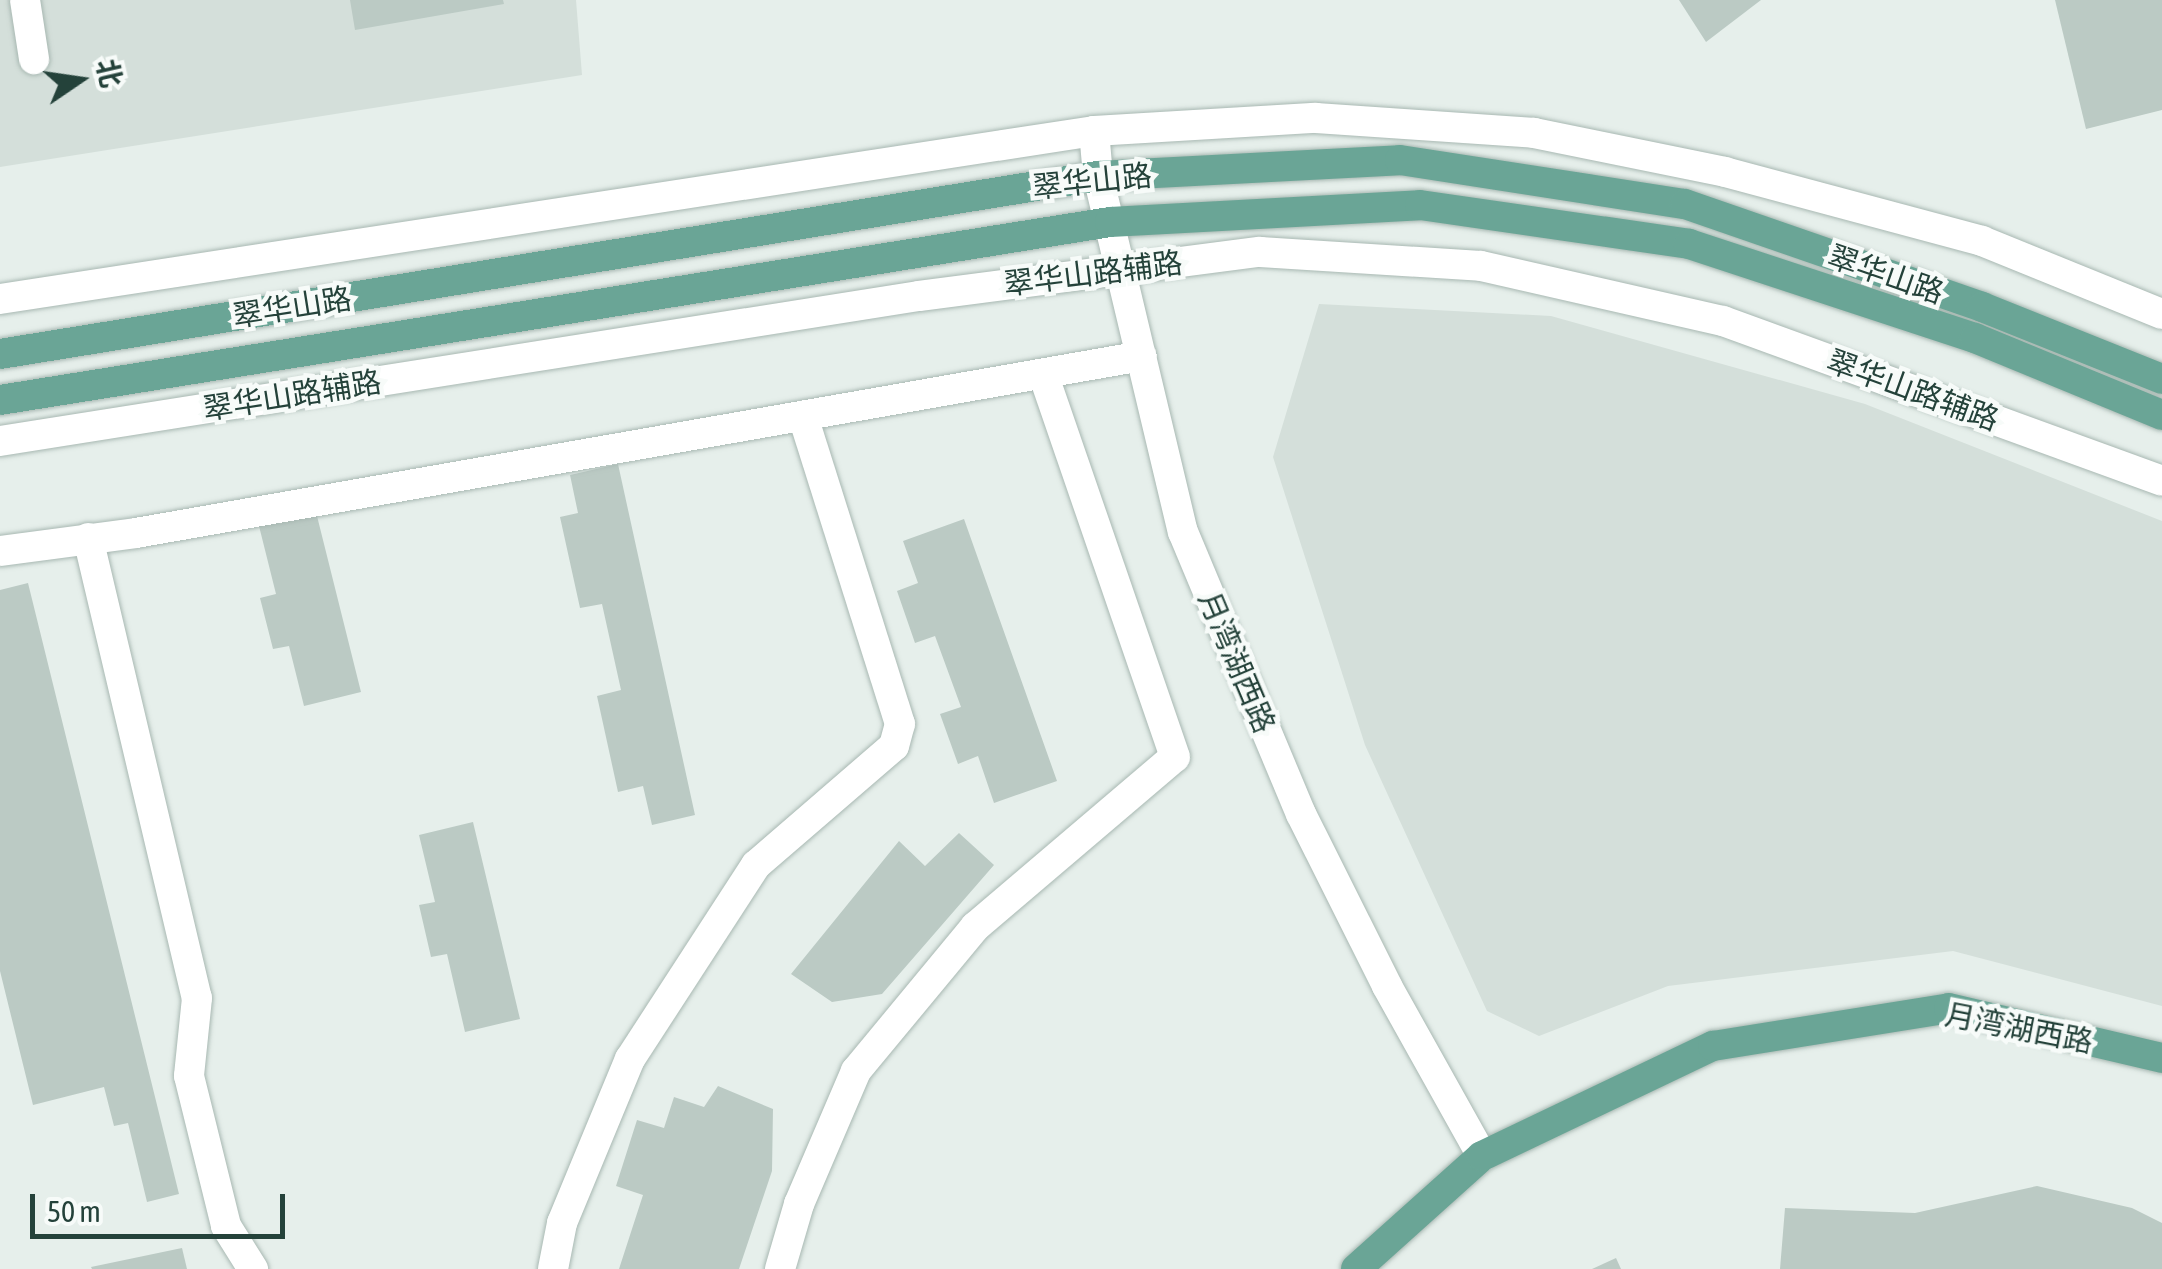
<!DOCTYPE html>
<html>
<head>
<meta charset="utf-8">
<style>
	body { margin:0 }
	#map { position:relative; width:2162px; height:1269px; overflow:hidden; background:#e6efeb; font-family:"Asap Condensed","Noto Sans SC",sans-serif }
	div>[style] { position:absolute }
	.built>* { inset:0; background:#d4dfda }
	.building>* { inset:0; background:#bbcac4 }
	.roads { filter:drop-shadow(0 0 2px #a8b8b2) drop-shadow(0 0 2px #a8b8b2) }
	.minor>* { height:30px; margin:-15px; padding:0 15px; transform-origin:15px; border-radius:15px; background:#fff }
	.major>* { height:30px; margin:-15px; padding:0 15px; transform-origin:15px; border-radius:15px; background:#6aa596 }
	span { translate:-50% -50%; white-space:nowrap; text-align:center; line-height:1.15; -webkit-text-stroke:9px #f7fbf9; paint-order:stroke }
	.street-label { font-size:30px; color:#24423a }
	.north { position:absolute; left:30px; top:30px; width:100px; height:100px; -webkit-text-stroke:8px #f7fbf9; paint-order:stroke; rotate:77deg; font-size:28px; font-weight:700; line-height:40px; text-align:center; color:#24423a }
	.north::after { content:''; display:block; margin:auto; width:35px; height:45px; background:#24423a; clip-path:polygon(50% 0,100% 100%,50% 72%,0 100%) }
	.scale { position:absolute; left:30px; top:1194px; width:255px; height:45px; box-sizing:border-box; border:5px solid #24423a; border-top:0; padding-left:12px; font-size:30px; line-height:35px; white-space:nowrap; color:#24423a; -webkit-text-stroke:8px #f7fbf9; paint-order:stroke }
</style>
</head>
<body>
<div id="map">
	<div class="built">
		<div style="clip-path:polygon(0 0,576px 0,582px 75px,0 167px)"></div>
		<div style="clip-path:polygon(1319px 304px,1551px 316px,1865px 404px,2162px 521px,2162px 1006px,1953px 951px,1668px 986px,1539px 1036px,1487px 1011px,1365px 745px,1273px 457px)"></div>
	</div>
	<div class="building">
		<div style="clip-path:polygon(350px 0,503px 0,504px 4px,355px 30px)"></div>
		<div style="clip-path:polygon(1679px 0,1761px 0,1706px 42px)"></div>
		<div style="clip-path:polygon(2055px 0,2162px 0,2162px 110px,2086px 129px)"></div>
		<div style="clip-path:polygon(618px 464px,695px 815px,652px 825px,643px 786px,618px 792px,597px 696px,621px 690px,602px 604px,580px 608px,560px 517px,578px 513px,570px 475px)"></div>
		<div style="clip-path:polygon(316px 512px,361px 692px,304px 706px,289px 646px,273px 649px,260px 598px,276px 594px,259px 526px)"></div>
		<div style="clip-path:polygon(964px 519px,1057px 781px,994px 803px,978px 756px,958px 764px,940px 714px,961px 707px,935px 636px,915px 643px,897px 591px,918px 583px,903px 541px)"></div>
		<div style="clip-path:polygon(28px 583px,179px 1194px,147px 1202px,128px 1123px,114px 1126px,104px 1087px,33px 1105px,0 971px,0 590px)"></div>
		<div style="clip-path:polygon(473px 822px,520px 1019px,465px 1032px,447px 954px,431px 957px,419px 905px,435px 902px,419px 835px)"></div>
		<div style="clip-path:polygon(959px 833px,994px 865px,882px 994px,832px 1002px,791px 974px,899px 841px,925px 866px)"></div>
		<div style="clip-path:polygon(718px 1086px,773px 1109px,772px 1171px,739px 1269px,619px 1269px,643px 1195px,616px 1186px,637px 1120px,664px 1128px,674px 1097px,704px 1107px)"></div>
		<div style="clip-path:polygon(2037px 1186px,2132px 1208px,2162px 1223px,2162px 1269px,1780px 1269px,1785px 1208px,1915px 1213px)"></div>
		<div style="clip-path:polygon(182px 1248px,187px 1269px,92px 1269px,91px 1267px)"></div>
		<div style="clip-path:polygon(1616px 1258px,1621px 1269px,1592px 1269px)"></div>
	</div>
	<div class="roads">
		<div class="minor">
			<div style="left:25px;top:0;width:60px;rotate:81.3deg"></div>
			<div style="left:1094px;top:131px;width:45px;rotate:84.9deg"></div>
			<div style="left:1098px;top:176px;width:366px;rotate:76.6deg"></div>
			<div style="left:1183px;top:532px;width:306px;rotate:67.3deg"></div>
			<div style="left:1301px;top:814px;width:192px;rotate:63.4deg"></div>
			<div style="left:1387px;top:986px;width:195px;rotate:60.8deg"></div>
			<div style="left:0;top:299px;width:1107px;rotate:-8.73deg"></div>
			<div style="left:1094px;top:131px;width:222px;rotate:-3.4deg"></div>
			<div style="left:1316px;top:118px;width:219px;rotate:3.9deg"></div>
			<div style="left:1534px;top:133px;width:195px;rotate:11.5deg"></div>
			<div style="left:1725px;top:172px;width:266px;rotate:15deg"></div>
			<div style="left:1982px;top:241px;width:194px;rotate:22.1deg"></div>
			<div style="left:0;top:441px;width:930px;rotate:-8.97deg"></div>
			<div style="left:919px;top:296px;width:344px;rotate:-7.4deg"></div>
			<div style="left:1260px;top:252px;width:221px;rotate:3.6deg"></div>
			<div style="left:1481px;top:266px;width:248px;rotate:12.8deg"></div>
			<div style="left:1723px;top:321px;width:467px;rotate:20deg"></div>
			<div style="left:88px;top:538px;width:473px;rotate:76.7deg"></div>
			<div style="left:197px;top:998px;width:78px;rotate:95.9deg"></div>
			<div style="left:189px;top:1076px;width:154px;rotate:76.1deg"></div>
			<div style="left:226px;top:1226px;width:51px;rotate:57.9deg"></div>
			<div style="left:0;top:551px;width:137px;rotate:-7.5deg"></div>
			<div style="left:136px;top:533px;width:1021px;rotate:-9.98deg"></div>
			<div style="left:553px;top:1269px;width:47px;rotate:-78.9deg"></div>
			<div style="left:562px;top:1223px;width:178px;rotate:-67.5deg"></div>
			<div style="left:630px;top:1059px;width:231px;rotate:-57deg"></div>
			<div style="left:756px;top:865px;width:182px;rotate:-40.8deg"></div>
			<div style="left:894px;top:746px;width:23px;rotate:-75deg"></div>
			<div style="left:900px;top:724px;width:323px;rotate:-107.5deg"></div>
			<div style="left:780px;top:1269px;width:68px;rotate:-73.7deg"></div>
			<div style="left:799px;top:1204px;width:145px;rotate:-66.8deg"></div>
			<div style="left:856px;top:1071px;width:187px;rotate:-50.4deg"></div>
			<div style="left:975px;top:927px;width:262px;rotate:-40.4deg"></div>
			<div style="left:1175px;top:757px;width:405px;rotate:-109deg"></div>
		</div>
		<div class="major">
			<div style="left:0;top:354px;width:1112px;rotate:-9.21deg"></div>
			<div style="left:1098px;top:176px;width:302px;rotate:-3deg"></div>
			<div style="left:1400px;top:160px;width:288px;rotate:8.8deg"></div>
			<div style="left:1685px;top:204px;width:314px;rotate:19.1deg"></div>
			<div style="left:1982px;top:307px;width:194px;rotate:21.8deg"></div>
			<div style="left:0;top:400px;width:1124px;rotate:-9.11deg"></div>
			<div style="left:1110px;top:222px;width:310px;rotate:-3.1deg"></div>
			<div style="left:1420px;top:205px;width:272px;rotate:8.2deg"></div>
			<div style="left:1689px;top:244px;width:301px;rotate:18.2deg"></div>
			<div style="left:1975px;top:338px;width:202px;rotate:22.4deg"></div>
			<div style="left:1356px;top:1269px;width:169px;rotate:-41.9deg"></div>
			<div style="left:1482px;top:1156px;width:256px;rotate:-25.5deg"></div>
			<div style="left:1713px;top:1046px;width:239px;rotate:-9.1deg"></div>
			<div style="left:1949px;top:1008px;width:219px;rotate:13.2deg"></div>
		</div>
	</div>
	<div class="street-label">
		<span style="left:1092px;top:181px;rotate:-6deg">翠华山路</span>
		<span style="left:1093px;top:273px;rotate:-7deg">翠华山路辅路</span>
		<span style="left:1886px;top:274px;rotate:19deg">翠华山路</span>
		<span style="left:292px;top:307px;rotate:-9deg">翠华山路</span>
		<span style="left:1913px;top:390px;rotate:20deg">翠华山路辅路</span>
		<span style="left:292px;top:395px;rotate:-9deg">翠华山路辅路</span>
		<span style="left:1237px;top:662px;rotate:67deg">月湾湖西路</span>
		<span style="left:2019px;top:1028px;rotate:11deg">月湾湖西路</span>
	</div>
	<div class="north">北</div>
	<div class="scale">50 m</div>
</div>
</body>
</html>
